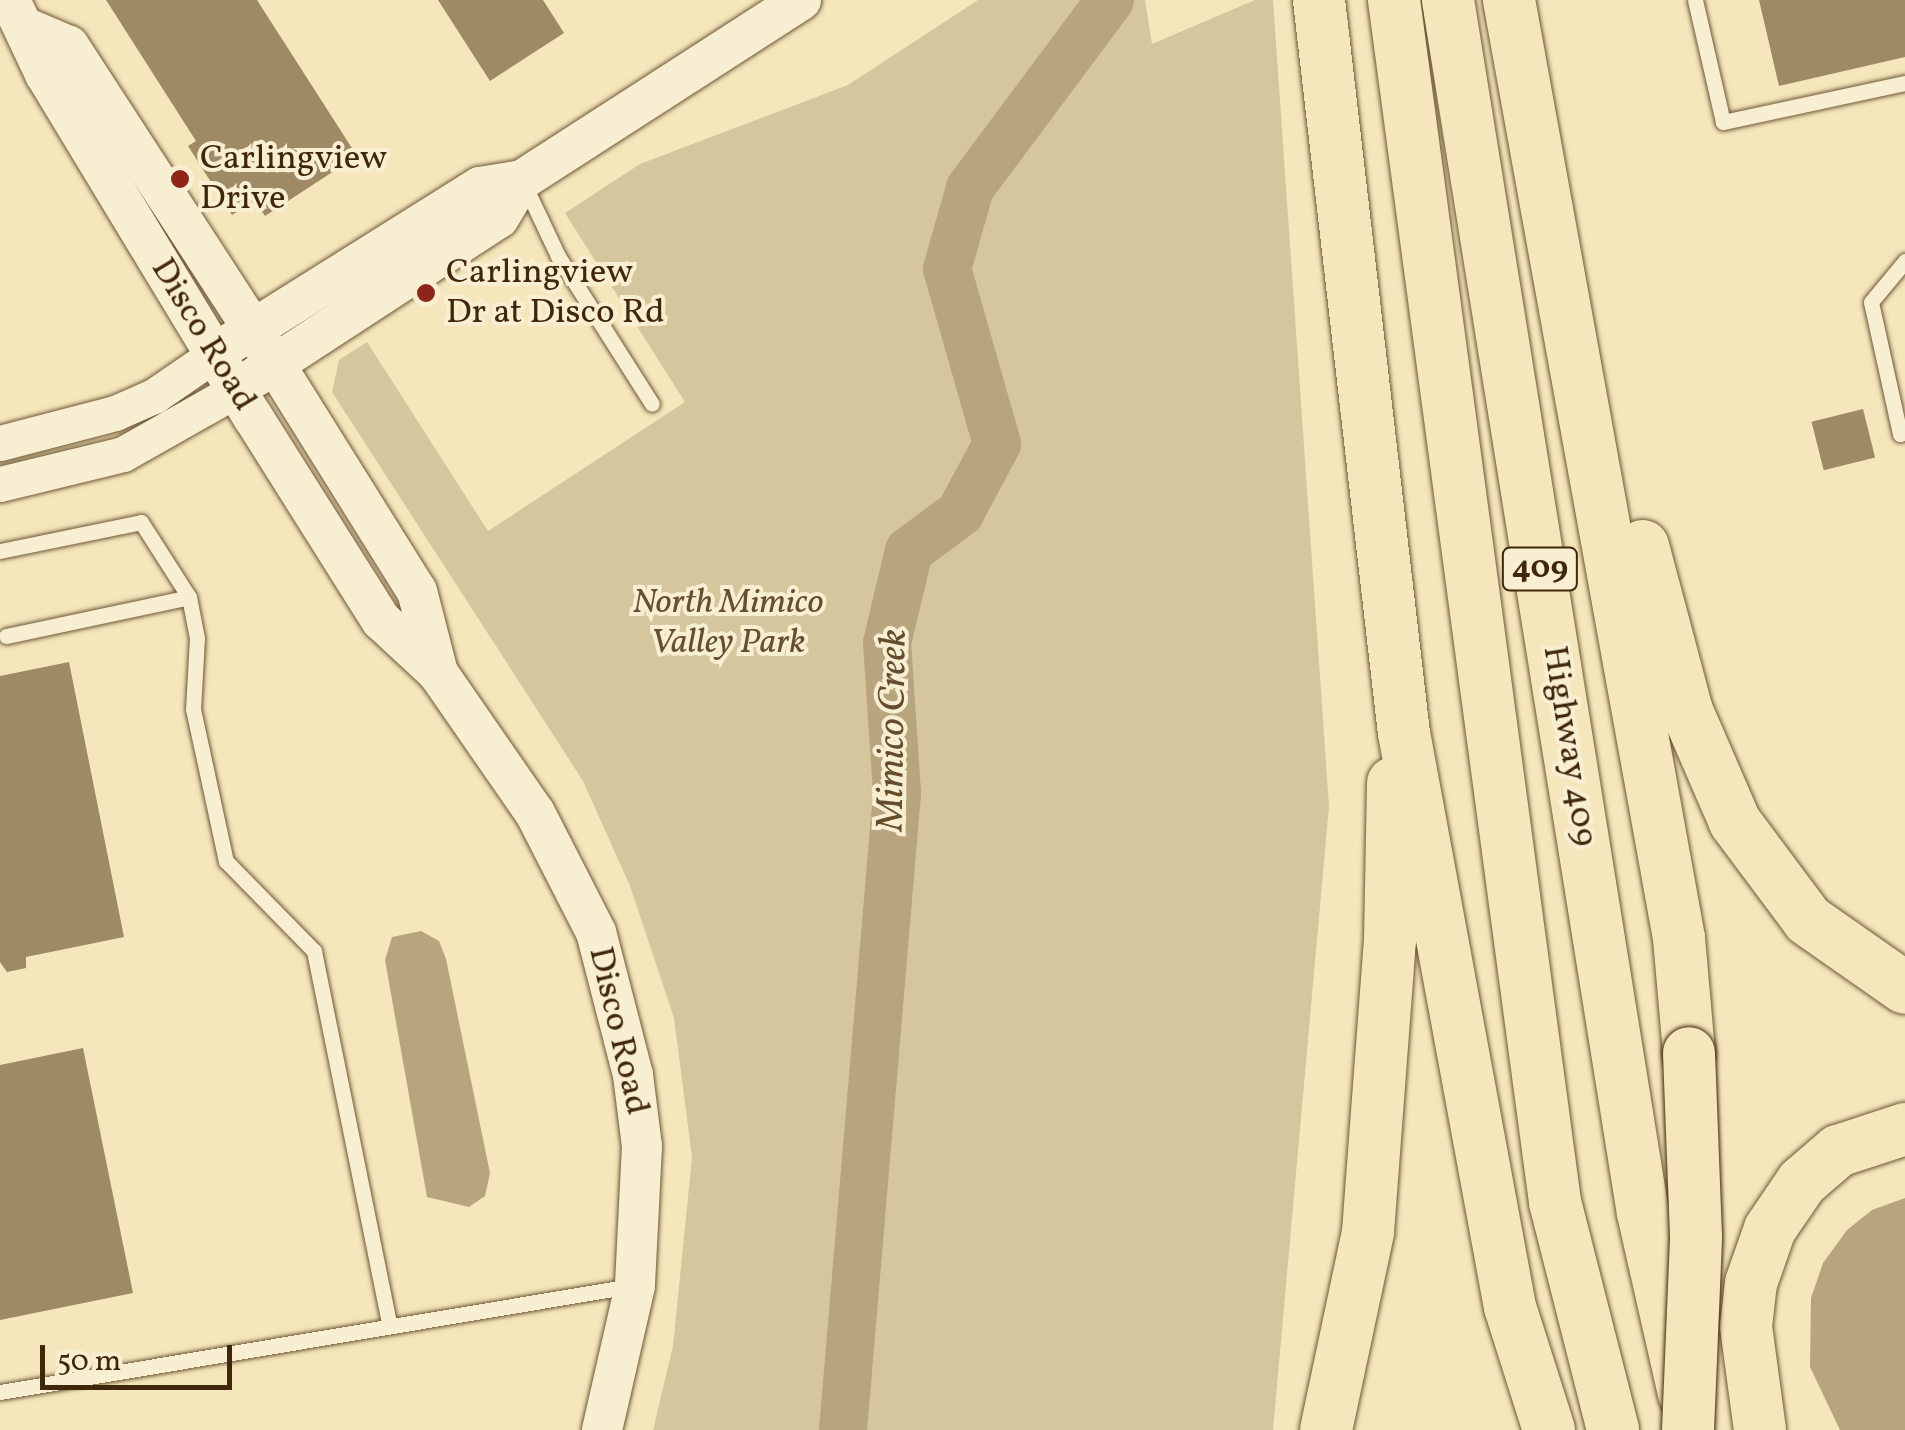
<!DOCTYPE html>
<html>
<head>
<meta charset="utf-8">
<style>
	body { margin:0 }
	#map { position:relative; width:1905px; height:1430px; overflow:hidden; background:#f5e6bb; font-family:Vollkorn,serif }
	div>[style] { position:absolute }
	.green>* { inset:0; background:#d6c69d }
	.water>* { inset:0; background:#b8a57e }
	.river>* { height:48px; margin:-24px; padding:0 24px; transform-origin:24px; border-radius:24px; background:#b8a57e }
	.building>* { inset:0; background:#9f8a66; transform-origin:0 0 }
	.roads { filter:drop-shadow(0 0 2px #6e5736) drop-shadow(0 0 2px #6e5736) }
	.service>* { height:15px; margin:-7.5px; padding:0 7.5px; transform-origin:7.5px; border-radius:7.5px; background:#f8efd3 }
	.tertiary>* { height:35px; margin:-17.5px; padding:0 17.5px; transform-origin:17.5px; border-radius:17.5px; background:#f8efd3 }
	.secondary>* { height:40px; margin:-20px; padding:0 20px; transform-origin:20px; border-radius:20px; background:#f8efd3 }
	.motorway>* { height:52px; margin:-26px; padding:0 26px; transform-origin:26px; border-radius:26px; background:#f5e6bb }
	.bridges { filter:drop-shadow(0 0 2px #412709) drop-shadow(0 0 2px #412709) }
	.motorway-bridge>* { height:52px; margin:-26px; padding:0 26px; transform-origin:26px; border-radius:26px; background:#f5e6bb }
	.dots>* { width:28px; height:28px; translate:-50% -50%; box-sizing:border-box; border:5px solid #f8efd3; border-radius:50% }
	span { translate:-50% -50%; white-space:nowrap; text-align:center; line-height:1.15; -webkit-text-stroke:8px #f8efd3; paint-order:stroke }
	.shield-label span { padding:2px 8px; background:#f8efd3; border:2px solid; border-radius:8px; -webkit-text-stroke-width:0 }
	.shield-label { font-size:32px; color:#412709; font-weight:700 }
	.poi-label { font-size:35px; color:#412709 }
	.left { translate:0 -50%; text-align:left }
	.street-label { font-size:35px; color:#412709 }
	.park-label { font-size:35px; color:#664f2e; font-style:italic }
	.water-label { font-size:38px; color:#654d2c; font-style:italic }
	.scale { position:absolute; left:40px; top:1345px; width:192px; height:45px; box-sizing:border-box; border:5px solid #412709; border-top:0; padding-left:12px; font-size:30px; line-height:35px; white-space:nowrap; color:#412709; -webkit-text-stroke:8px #f8efd3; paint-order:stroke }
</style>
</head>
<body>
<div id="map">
	<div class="green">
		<div style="clip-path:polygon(978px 0,1145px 0,1152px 44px,1255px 0,1273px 0,1329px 806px,1273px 1430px,844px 1430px,880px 1144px,863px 1118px,827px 1430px,653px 1430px,673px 1346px,692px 1157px,674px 1018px,630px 886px,583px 781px,332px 392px,339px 360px,367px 342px,488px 531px,685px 402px,565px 213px,640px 164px,848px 85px)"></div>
	</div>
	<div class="water">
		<div style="clip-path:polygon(421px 931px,439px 941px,446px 959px,490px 1173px,485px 1196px,469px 1207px,427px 1197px,385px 960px,392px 937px)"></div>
		<div style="clip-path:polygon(1905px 1198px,1905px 1430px,1840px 1430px,1810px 1367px,1811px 1298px,1823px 1263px,1847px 1230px,1872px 1210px)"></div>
	</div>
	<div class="river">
		<div style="left:843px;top:1430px;width:639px;rotate:-85.15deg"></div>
		<div style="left:897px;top:793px;width:150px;rotate:-93.8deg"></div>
		<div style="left:887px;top:643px;width:95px;rotate:-76.6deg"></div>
		<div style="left:909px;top:551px;width:64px;rotate:-36.7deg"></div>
		<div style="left:960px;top:513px;width:78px;rotate:-61.8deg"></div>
		<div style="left:997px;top:444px;width:182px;rotate:-105.9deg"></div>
		<div style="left:947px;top:269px;width:84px;rotate:-74.1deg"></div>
		<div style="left:970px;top:188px;width:234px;rotate:-53.3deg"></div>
	</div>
	<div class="building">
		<div style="clip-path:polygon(106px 0,257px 0,357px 156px,265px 216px,255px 201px,232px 215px,188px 146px,196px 141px)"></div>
		<div style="clip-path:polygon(438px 0,543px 0,564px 33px,490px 81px)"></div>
		<div style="clip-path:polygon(1759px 0,1905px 0,1905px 57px,1779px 86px)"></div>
		<div style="left:1863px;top:409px;width:50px;height:53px;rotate:76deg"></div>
		<div style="clip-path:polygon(69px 662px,124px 937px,26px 957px,26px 968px,7px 972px,0 962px,0 676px)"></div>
		<div style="clip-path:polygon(83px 1048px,133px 1293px,0 1320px,0 1065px)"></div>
	</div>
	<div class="roads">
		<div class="service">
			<div style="left:1695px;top:0;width:125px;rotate:77.1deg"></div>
			<div style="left:1723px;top:122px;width:186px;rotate:-12.1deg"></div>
			<div style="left:524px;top:184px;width:80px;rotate:64.7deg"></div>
			<div style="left:558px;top:256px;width:175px;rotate:57.6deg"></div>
			<div style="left:1905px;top:261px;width:53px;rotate:129.7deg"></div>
			<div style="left:1871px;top:302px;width:135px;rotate:77.6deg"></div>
			<div style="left:1900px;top:434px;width:5px;rotate:-22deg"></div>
			<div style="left:0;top:551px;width:144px;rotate:-11.6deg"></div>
			<div style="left:141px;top:522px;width:89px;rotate:57.4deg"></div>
			<div style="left:189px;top:597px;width:42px;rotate:79deg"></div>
			<div style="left:197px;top:638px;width:71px;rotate:93.2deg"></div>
			<div style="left:193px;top:709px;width:156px;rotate:77.8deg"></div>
			<div style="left:226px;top:861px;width:126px;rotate:45.6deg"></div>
			<div style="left:314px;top:951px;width:380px;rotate:78.6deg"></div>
			<div style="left:6px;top:636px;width:187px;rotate:-12deg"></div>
			<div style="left:0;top:1392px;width:640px;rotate:-9.54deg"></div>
		</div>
		<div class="tertiary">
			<div style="left:0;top:443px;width:119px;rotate:-14.6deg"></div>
			<div style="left:115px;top:413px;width:43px;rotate:-23.6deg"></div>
			<div style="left:154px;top:396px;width:74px;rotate:-34.5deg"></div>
			<div style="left:0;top:484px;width:127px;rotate:-13.7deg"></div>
			<div style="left:123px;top:454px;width:130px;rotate:-29.5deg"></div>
		</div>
		<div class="secondary">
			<div style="left:10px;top:0;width:82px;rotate:64.7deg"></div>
			<div style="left:45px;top:74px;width:401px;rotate:58.8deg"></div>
			<div style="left:253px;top:417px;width:240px;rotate:57.8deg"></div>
			<div style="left:381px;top:620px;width:78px;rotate:42.9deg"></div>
			<div style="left:438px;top:673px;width:170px;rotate:55.3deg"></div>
			<div style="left:535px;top:813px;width:134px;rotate:62.9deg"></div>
			<div style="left:596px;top:932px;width:148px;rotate:75.5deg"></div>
			<div style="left:633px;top:1075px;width:72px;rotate:82.8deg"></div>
			<div style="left:642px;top:1146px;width:140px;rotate:92.9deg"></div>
			<div style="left:635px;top:1286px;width:148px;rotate:102.9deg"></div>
			<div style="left:29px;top:29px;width:43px;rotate:23deg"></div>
			<div style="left:69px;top:46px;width:338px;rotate:57deg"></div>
			<div style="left:253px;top:329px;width:309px;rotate:58deg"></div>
			<div style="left:417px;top:591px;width:85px;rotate:75.6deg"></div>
			<div style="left:231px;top:343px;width:294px;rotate:-32.1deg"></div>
			<div style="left:480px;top:187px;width:43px;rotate:-9.5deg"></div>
			<div style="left:522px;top:180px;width:332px;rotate:-32.8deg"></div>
			<div style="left:255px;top:377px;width:291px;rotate:-33.1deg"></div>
			<div style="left:499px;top:218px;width:44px;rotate:-58.8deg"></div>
		</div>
		<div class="motorway">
			<div style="left:1319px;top:0;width:738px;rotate:83.39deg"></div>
			<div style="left:1404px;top:733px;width:584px;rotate:79.54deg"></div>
			<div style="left:1510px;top:1307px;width:129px;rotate:72.4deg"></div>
			<div style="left:1394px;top:0;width:1213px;rotate:82.37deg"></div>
			<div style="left:1555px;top:1202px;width:235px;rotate:75.7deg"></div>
			<div style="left:1448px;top:0;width:1229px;rotate:80.87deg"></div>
			<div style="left:1643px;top:1213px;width:185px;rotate:77.2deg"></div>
			<div style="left:1509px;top:0;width:953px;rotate:79.73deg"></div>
			<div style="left:1679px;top:938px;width:115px;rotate:85deg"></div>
			<div style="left:1643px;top:546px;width:171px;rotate:75.1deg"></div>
			<div style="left:1687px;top:711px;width:121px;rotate:66.6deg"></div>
			<div style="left:1735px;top:822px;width:122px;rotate:53.3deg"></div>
			<div style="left:1808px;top:920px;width:118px;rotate:35deg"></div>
			<div style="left:1326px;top:1430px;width:202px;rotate:-78deg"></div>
			<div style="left:1368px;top:1232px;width:293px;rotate:-85.7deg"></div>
			<div style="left:1390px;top:940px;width:157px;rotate:-88.9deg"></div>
			<div style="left:1760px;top:1430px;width:105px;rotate:-97.7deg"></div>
			<div style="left:1746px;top:1326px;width:43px;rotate:-83.4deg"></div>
			<div style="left:1751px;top:1283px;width:57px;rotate:-70.6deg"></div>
			<div style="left:1770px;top:1229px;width:57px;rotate:-55.8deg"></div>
			<div style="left:1802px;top:1182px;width:48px;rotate:-40.7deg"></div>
			<div style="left:1838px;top:1151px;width:71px;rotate:-18.2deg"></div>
		</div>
	</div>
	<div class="bridges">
		<div class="motorway-bridge">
			<div style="left:1688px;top:1430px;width:194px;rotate:-87.6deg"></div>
			<div style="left:1696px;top:1236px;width:183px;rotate:-92.2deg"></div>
		</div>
	</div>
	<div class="dots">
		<div style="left:180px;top:179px;background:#8f2418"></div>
		<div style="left:426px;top:293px;background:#8f2418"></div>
	</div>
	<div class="shield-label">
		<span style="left:1540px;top:569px">409</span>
	</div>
	<div class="poi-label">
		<span class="left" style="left:200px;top:179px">Carlingview<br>Drive</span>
		<span class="left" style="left:446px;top:293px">Carlingview<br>Dr at Disco Rd</span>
	</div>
	<div class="street-label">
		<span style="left:203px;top:335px;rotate:59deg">Disco Road</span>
		<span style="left:1569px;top:746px;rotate:81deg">Highway 409</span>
		<span style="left:618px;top:1031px;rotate:77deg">Disco Road</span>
	</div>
	<div class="park-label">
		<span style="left:728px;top:623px">North Mimico<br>Valley Park</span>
	</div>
	<div class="water-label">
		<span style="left:894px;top:730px;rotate:-89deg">Mimico Creek</span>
	</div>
	<div class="scale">50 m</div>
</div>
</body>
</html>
